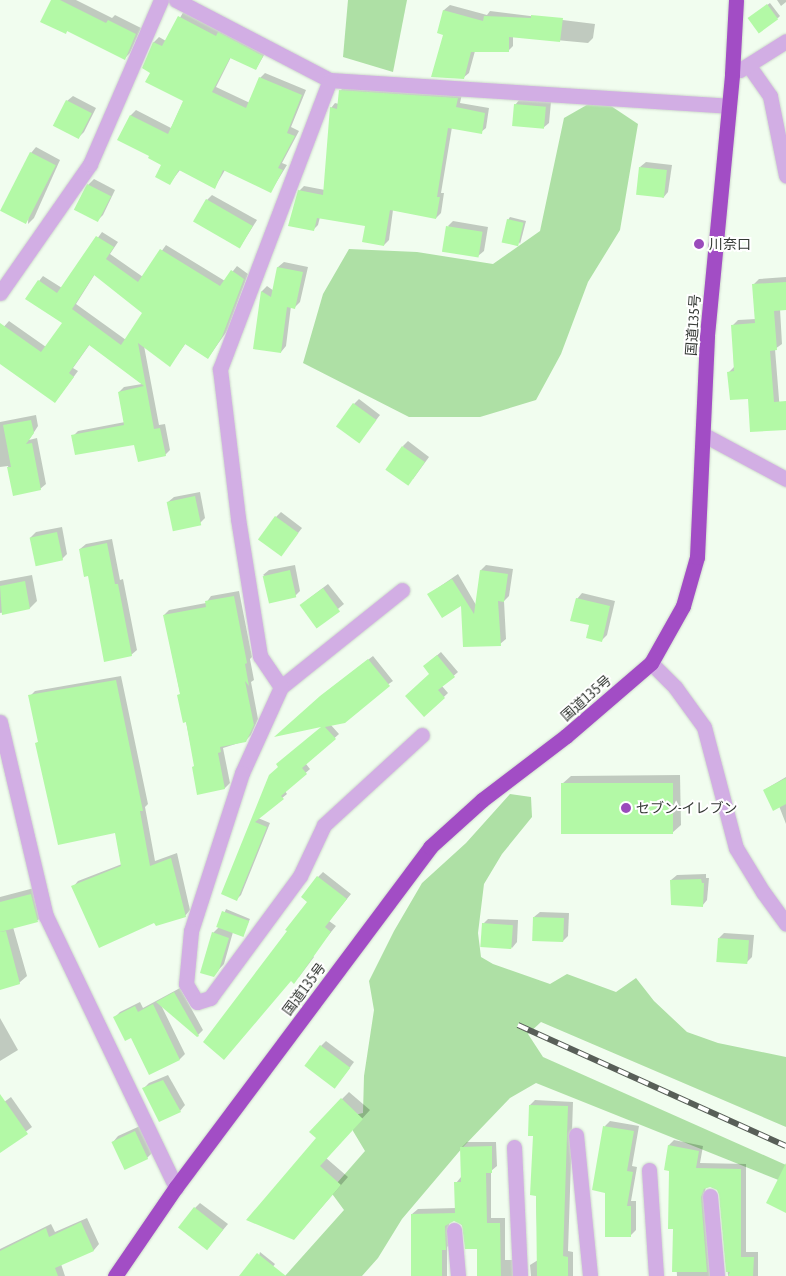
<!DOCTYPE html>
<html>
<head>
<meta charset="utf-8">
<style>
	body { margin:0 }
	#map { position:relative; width:786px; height:1276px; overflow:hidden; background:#f1fdef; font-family:"Asap Condensed","Noto Sans JP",sans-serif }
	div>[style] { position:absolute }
	.green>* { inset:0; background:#aee0a5 }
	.shadow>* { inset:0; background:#0003 }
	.building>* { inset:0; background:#b3f9a6; transform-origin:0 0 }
	.roads { filter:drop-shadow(0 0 1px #cfdacd) drop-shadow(0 0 1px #cfdacd) }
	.minor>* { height:15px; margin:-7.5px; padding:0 7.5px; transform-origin:7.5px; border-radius:7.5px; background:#d2aee4 }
	.highway>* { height:15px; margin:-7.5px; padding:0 7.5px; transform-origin:7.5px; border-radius:7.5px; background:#a24dc5 }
	.rail>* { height:5.5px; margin-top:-2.75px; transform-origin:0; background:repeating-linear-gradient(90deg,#fff 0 11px,#585f58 0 22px); box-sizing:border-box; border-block:1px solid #585f58 }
	.dots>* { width:14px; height:14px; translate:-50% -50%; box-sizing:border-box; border:2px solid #fff; border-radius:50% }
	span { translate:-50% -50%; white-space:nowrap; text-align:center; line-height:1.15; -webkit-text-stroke:4px #fff; paint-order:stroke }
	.poi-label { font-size:14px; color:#343934 }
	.left { translate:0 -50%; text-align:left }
	.street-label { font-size:14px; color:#343934 }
</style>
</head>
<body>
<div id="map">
	<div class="green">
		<div style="clip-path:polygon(348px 0,407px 0,393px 72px,343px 57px)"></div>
		<div style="clip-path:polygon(599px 98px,638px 124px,620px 230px,588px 282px,561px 354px,536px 400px,480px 417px,409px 417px,303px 363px,323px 294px,349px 249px,417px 252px,493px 264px,540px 231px,564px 118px)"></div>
		<div style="clip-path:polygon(510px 794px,531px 797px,532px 817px,502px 854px,484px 884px,478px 933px,481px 957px,493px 964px,550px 984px,567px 974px,616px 992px,636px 978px,654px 1001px,687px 1032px,718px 1043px,786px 1057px,786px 1127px,541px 1022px,528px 1034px,543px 1057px,786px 1165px,786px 1183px,536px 1083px,510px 1098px,463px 1147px,402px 1219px,378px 1258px,362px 1276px,285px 1276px,344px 1210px,330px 1191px,365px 1151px,353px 1131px,350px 1116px,363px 1113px,364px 1076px,374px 1010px,369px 981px,394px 931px,422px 883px,466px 843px)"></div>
	</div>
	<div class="shadow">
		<div style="clip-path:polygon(52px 0,76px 0,112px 18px,115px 15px,141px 28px,130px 53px,125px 58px,68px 30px,65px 33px)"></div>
		<div style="clip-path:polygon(777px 0,786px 0,786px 2px,781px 6px)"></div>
		<div style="clip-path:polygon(770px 3px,780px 16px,778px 18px,752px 16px)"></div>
		<div style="clip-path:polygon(450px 5px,487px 15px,490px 11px,595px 24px,593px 38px,588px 43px,513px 36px,513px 46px,508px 51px,475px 51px,469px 73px,463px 78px,445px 34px,438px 32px,444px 10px)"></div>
		<div style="clip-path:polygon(184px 11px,267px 50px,256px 69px,231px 57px,216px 87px,250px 103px,260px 78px,265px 73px,306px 90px,291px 127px,299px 131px,282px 163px,287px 165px,271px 191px,225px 170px,215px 187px,180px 170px,170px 183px,163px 165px,151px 156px,119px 140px,131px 115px,136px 110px,171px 128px,184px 100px,151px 72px,143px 68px,154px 42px,159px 37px,166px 41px)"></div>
		<div style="clip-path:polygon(345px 86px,462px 94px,460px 103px,489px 108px,486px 128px,481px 132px,452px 127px,441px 193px,444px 193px,441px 213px,436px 218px,393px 210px,389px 240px,384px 245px,366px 225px,320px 217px,318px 225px,313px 230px,299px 191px,304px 186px,325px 190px,331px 108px,335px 103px,339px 104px,340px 91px)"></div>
		<div style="clip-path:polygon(73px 96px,96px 108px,84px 132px,79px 137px,67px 101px)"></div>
		<div style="clip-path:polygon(520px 99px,551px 102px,549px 123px,543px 128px,515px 105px)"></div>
		<div style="clip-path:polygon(36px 147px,60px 160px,34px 218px,28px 224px,31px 153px)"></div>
		<div style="clip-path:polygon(646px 162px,672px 165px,668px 192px,663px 198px,640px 167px)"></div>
		<div style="clip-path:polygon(94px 179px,115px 190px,103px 215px,98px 220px,88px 185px)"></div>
		<div style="clip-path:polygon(212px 195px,257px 220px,240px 247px,207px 200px)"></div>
		<div style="clip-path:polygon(510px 217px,526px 221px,520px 244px,508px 220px)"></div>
		<div style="clip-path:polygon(453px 221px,488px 227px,484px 251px,478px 256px,448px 226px)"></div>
		<div style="clip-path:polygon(evenodd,102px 232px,118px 242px,110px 254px,143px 277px,166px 245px,225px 281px,237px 266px,248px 274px,227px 331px,208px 358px,186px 343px,170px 365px,144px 346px,159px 425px,165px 424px,170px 450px,165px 455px,135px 444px,73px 436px,78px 431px,125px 422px,119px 392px,124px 387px,142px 384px,90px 344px,73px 368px,78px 371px,55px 402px,0 362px,0 331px,9px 321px,46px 347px,63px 323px,39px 281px,43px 276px,62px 288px,102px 232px,95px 274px,144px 313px,126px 340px,76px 304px,95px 274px)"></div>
		<div style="clip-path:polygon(284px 262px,308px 267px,300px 302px,295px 307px,291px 306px,286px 346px,281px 352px,254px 348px,262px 291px,267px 286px,274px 291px,278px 267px)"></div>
		<div style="clip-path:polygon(786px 277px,786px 309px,780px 309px,782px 344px,775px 349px,781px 424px,749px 398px,729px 372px,734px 367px,733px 325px,738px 320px,756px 319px,754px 284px,759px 279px)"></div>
		<div style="clip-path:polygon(359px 399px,380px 415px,359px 442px,354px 404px)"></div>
		<div style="clip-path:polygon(36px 415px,38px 426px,29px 440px,37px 438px,46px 484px,40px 489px,14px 494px,8px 466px,0 467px,0 422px)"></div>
		<div style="clip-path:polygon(408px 441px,429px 457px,413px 479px,403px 446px)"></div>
		<div style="clip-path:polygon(200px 492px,205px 518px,200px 523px,168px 502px,174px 497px)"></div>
		<div style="clip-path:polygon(281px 512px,302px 528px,281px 555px,276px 517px)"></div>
		<div style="clip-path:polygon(62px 527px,67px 554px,62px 559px,30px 538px,36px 532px)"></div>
		<div style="clip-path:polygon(112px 539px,120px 580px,123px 579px,137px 650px,131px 655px,89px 575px,80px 549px,86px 544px)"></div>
		<div style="clip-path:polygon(295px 565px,300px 591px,295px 596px,263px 575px,269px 570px)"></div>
		<div style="clip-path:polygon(486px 565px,513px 569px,509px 596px,504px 601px,506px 639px,500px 644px,462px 604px,429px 594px,458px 574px,476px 605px,481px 570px)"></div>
		<div style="clip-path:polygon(32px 575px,37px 601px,30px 608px,0 613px,0 581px)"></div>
		<div style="clip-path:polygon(328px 584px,344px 604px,317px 626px,307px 600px)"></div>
		<div style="clip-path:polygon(239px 591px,252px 657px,250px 659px,254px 680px,251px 682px,258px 719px,251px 735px,245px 741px,223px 748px,230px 783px,225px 788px,198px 793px,195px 765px,164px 615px,169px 610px,206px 603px,211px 596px)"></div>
		<div style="clip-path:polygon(582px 593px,615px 601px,607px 635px,602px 640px,577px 599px)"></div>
		<div style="clip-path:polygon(441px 652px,458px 672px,442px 686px,448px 693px,424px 716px,431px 673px,429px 662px)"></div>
		<div style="clip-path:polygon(373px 656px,393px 681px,330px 724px,339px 734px,306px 764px,310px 769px,285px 791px,287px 794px,258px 818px,270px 823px,241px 895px,237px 899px,223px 894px,270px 776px,324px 726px,326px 692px)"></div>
		<div style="clip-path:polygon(121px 676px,148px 804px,145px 807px,155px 861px,177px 853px,190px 910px,185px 916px,155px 921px,73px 887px,78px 881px,122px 864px,116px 832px,36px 744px,39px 741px,30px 696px,35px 691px)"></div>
		<div style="clip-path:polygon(680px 775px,681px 825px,672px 833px,562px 784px,571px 776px)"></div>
		<div style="clip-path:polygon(786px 777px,786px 824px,779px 806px,764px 790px)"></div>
		<div style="clip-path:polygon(323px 872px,351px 894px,329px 921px,336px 926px,312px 955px,314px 957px,299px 977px,291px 980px,289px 931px,309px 902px,318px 877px)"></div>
		<div style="clip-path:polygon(706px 874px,706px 878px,709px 878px,707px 900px,702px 906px,671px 880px,677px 875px)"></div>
		<div style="clip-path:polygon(38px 887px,45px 913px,38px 920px,13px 927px,27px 976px,19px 983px,0 989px,0 897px)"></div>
		<div style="clip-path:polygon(226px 909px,250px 919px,242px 936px,233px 932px,224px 964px,213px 976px,213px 933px,219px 927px)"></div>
		<div style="clip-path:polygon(540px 912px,569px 913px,568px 936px,563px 941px,534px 917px)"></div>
		<div style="clip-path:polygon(488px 919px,518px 920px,517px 942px,512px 948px,483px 924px)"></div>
		<div style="clip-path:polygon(724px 933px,754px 935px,752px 957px,747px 962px,719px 938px)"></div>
		<div style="clip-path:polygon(180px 988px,203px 1030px,197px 1036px,161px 1005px,185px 1054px,180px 1059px,150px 1073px,132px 1037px,115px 1017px,120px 1012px,140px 1002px,143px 1008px)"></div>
		<div style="clip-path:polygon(0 1018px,18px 1050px,0 1061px)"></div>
		<div style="clip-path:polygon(326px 1041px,354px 1062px,339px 1082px,321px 1046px)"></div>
		<div style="clip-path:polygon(168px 1075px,185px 1105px,180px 1111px,144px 1088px,149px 1083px)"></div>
		<div style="clip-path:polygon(349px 1092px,370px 1110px,326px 1158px,348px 1177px,301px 1231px,317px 1138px,342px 1099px)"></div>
		<div style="clip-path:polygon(11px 1097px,32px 1127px,0 1151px,0 1105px)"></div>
		<div style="clip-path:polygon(535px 1100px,573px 1102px,568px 1251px,573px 1252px,573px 1276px,531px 1276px,530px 1265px,538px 1260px,534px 1135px,530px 1105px)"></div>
		<div style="clip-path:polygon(610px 1121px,639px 1126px,632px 1166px,637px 1167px,631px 1201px,636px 1201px,636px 1230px,630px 1236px,605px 1126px)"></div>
		<div style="clip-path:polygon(140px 1126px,152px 1153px,147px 1158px,113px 1142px,118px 1136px)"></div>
		<div style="clip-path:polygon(674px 1140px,703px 1146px,700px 1163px,746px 1164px,746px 1252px,758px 1252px,758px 1276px,728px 1276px,721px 1195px,715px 1187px,706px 1187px,705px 1191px,715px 1276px,677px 1276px,669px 1145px)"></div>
		<div style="clip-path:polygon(467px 1142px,496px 1142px,497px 1166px,491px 1171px,491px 1218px,505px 1218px,505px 1260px,515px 1260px,519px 1276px,479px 1276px,478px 1248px,458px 1220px,451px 1221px,449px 1224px,451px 1243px,447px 1247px,447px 1276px,413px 1276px,412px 1214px,418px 1209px,456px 1208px,456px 1183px,461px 1177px,461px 1148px)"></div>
		<div style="clip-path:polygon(200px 1203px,228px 1224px,207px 1249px,195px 1208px)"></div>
		<div style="clip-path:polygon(87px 1218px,99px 1244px,94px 1250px,61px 1264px,65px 1276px,0 1276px,0 1249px,51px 1224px,55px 1232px)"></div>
		<div style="clip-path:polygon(260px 1252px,275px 1264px,266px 1276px,254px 1276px)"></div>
	</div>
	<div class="building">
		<div style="clip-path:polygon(51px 0,60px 0,106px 23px,108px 20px,136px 34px,125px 60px,67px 31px,66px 34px,40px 22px)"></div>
		<div style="left:767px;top:4px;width:19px;height:24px;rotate:54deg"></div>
		<div style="clip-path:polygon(443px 10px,483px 21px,484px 16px,531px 18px,531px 15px,563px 18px,560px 42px,509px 37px,509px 52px,471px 52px,464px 79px,431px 77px,443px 35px,437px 33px)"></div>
		<div style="clip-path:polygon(178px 16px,216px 36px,218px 32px,263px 56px,256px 70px,230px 58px,212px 92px,246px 108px,259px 77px,302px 95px,287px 133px,295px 136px,278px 168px,283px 170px,271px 193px,223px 170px,215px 189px,179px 170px,170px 185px,155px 177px,161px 165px,148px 158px,149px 156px,117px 140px,130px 115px,168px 134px,183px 101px,145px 82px,150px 73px,142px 68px,153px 42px,162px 46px)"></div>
		<div style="clip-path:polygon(339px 90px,458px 98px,456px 107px,485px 113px,482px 134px,448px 128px,437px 197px,440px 197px,436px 219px,390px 210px,384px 246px,362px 242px,365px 226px,317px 218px,314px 231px,288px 226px,298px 190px,323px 195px,330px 107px,337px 109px)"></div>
		<div style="left:66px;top:100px;width:29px;height:29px;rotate:27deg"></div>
		<div style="left:514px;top:104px;width:32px;height:22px;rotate:5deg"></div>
		<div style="left:30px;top:152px;width:29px;height:66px;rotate:27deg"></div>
		<div style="left:639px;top:167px;width:28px;height:28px;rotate:6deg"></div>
		<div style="left:87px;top:184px;width:27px;height:29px;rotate:27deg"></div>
		<div style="left:206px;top:199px;width:54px;height:26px;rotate:30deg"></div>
		<div style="left:507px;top:219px;width:17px;height:24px;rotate:13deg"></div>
		<div style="left:446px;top:226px;width:37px;height:26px;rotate:9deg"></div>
		<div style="clip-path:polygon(evenodd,96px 236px,114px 247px,106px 259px,138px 282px,160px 249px,220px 286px,231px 270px,244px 279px,222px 337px,208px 359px,185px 344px,170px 367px,138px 343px,154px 429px,160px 428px,166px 456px,138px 462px,134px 445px,75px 455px,71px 435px,124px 425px,118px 392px,144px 386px,89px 345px,69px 373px,74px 377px,55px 403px,0 364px,0 323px,41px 352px,62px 323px,25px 299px,38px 280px,57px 293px,96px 236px,94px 275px,142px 313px,121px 345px,72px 309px,94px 275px)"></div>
		<div style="clip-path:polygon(277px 267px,303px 272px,295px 309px,287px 307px,281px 353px,253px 349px,261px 291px,271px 297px)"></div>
		<div style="clip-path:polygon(786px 282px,786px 310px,774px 311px,777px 350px,770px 351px,774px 402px,786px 401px,786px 430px,750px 432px,748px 399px,730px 400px,727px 372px,734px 371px,731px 325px,755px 323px,752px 284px)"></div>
		<div style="left:353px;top:403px;width:29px;height:29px;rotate:36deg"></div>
		<div style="clip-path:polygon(31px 420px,34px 433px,26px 444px,32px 443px,41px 490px,13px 496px,7px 467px,11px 467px,3px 425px)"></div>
		<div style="left:402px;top:446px;width:28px;height:29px;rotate:35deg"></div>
		<div style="left:195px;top:496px;width:30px;height:29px;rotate:78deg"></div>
		<div style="left:275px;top:516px;width:29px;height:29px;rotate:36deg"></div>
		<div style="left:57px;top:532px;width:29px;height:28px;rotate:78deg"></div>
		<div style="clip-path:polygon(107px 543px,115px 584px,118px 584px,132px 656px,104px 662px,88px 576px,84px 577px,79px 549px)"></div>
		<div style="left:290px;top:570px;width:28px;height:28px;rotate:77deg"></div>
		<div style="clip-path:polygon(480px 570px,508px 574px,504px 602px,498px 601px,501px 646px,463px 647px,461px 606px,442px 618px,427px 594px,452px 579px,474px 614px)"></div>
		<div style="clip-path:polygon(25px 581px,30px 609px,2px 615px,0 586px)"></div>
		<div style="left:323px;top:588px;width:29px;height:29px;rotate:54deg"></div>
		<div style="clip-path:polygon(234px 596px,247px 663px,245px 664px,249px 686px,245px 681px,254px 725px,246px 742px,220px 747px,221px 752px,218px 753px,225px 789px,197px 795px,192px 767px,194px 766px,186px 722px,183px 723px,177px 695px,180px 694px,163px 615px,206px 607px,205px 601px)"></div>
		<div style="clip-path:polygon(576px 598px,610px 606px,602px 642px,586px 638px,589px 625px,570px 621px)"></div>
		<div style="clip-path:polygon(437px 655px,455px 677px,438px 690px,445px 698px,424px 717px,405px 696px,429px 674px,423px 666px)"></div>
		<div style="clip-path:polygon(368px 659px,390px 686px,345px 723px,325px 727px,336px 739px,302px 768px,307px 774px,281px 796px,284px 799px,255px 822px,267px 827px,237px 901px,221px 894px,269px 775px,278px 767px,276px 764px,321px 727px,274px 737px,320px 696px)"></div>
		<div style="clip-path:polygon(116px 680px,143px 811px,140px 811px,150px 866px,171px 858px,186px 917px,156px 926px,154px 923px,99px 948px,71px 886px,121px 866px,115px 833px,58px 845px,35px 743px,38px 742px,28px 695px)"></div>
		<div style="clip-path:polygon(786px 778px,786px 804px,773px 811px,763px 790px)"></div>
		<div style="left:561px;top:783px;width:112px;height:51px"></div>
		<div style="clip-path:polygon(317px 876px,347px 899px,325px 927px,331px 932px,294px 984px,291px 981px,224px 1060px,203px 1042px,287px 931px,285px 930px,307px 902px,301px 897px)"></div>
		<div style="clip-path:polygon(701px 879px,702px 883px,704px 883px,703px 907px,671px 905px,670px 880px)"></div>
		<div style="clip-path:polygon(31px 894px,38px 922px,0 932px,0 902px)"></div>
		<div style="left:222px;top:911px;width:29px;height:17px;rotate:20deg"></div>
		<div style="left:533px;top:917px;width:31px;height:24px;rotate:2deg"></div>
		<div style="left:482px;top:923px;width:31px;height:24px;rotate:4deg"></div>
		<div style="clip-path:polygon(6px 931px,20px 984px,0 990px,0 932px)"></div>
		<div style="clip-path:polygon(212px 932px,229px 938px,219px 970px,214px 977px,200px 973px)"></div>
		<div style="left:718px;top:938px;width:31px;height:24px;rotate:4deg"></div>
		<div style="clip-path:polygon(174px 992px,199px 1036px,197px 1037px,156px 1002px)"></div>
		<div style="clip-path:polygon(153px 1004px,180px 1060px,149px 1075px,131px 1038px,125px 1041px,113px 1017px,135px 1006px,138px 1012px)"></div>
		<div style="left:320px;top:1045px;width:38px;height:26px;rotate:37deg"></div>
		<div style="clip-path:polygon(163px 1080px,181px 1112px,159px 1122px,142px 1088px)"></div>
		<div style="clip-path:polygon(0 1094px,28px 1134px,0 1153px)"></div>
		<div style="clip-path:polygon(341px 1098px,363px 1119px,320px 1166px,341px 1185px,294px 1240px,246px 1220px,316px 1138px,309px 1132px)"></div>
		<div style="clip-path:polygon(529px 1105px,568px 1106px,563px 1256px,568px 1257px,568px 1276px,537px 1276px,536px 1196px,530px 1195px,533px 1136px,528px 1136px)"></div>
		<div style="clip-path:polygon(603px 1126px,634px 1131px,627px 1171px,633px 1172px,627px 1206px,631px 1206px,631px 1237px,605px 1237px,605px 1193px,592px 1190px)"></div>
		<div style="left:135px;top:1131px;width:31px;height:26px;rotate:65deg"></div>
		<div style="clip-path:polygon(668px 1145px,699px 1151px,696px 1168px,741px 1169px,741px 1257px,754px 1257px,753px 1276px,728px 1276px,730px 1272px,726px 1272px,719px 1195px,717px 1190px,710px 1187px,704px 1189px,701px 1197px,707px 1272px,672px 1272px,673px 1229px,668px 1229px,669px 1171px,664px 1170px)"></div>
		<div style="clip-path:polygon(492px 1146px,492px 1173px,486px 1173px,487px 1223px,500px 1223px,501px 1276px,477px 1276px,477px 1249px,465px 1249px,462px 1225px,454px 1221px,445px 1226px,446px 1250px,442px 1250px,442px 1276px,411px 1276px,411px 1214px,455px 1213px,454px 1182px,461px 1182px,460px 1147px)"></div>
		<div style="clip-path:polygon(786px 1163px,786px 1213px,766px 1203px)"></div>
		<div style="left:194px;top:1207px;width:37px;height:26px;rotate:38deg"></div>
		<div style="clip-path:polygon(81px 1222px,94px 1251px,55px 1268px,58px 1276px,0 1276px,0 1251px,46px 1228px,49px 1237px)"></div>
		<div style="clip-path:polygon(257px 1253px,286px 1276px,239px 1276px)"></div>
	</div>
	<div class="roads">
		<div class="minor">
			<div style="left:176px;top:0;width:174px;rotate:27.5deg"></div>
			<div style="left:330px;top:80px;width:399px;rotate:3.7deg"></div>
			<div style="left:749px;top:66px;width:37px;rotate:55deg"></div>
			<div style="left:770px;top:96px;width:81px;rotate:78.6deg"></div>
			<div style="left:740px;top:70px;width:54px;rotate:-32.2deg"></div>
			<div style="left:0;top:293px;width:157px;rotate:-55.1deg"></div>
			<div style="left:90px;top:164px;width:179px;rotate:-66.6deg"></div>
			<div style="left:704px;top:435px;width:93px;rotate:28.2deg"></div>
			<div style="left:402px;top:590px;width:155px;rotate:141.3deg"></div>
			<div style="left:281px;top:687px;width:94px;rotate:114.4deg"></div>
			<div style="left:242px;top:773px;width:166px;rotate:107.9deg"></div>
			<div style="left:191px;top:931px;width:53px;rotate:95.4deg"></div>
			<div style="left:186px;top:984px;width:21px;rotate:59deg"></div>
			<div style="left:197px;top:1002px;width:14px;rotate:-17deg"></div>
			<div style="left:210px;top:998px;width:152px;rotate:-53.6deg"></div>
			<div style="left:300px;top:876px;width:56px;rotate:-64.8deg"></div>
			<div style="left:324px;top:825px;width:133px;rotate:-42.6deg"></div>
			<div style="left:651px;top:663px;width:34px;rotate:45deg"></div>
			<div style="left:675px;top:687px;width:49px;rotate:54.1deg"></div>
			<div style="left:704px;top:727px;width:125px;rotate:75.2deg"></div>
			<div style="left:736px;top:848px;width:52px;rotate:58.5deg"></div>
			<div style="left:763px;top:892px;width:39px;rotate:54deg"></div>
			<div style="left:281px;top:687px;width:37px;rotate:-124deg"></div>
			<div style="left:260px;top:656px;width:140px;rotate:-99.1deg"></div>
			<div style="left:238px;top:518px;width:150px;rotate:-96.9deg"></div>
			<div style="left:220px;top:369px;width:309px;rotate:-69.2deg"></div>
			<div style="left:0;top:722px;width:199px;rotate:76.7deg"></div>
			<div style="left:46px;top:916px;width:301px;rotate:64.4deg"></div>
			<div style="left:576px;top:1135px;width:142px;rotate:84.3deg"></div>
			<div style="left:514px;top:1147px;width:129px;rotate:87.3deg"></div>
			<div style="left:649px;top:1170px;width:106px;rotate:86.2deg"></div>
			<div style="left:710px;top:1196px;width:80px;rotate:85deg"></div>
			<div style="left:454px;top:1230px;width:46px;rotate:85deg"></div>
		</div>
		<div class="highway">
			<div style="left:115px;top:1276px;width:108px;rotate:-55.6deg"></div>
			<div style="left:176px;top:1187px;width:424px;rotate:-53.2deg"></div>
			<div style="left:430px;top:847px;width:70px;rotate:-42.1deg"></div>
			<div style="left:482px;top:800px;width:106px;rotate:-37.3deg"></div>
			<div style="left:566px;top:736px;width:112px;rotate:-40.7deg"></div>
			<div style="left:651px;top:663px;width:65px;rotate:-60.7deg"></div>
			<div style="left:683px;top:606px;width:51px;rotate:-74.1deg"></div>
			<div style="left:697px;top:557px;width:222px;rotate:-87.4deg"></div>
			<div style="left:707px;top:335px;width:262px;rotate:-84.5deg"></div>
			<div style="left:732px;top:74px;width:74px;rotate:-86.9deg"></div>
		</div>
	</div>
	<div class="rail">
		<div style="left:518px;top:1025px;width:294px;rotate:24.3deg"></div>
	</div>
	<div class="dots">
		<div style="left:699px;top:244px;background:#9a4bbb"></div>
		<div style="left:626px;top:808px;background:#9a4bbb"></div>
	</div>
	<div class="poi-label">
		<span class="left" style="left:709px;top:244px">川奈口</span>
		<span class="left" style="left:636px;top:808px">セブン-イレブン</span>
	</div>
	<div class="street-label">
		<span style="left:693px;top:325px;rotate:-86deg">国道135号</span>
		<span style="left:586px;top:698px;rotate:-41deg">国道135号</span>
		<span style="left:304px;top:989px;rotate:-53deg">国道135号</span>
	</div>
</div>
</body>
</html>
